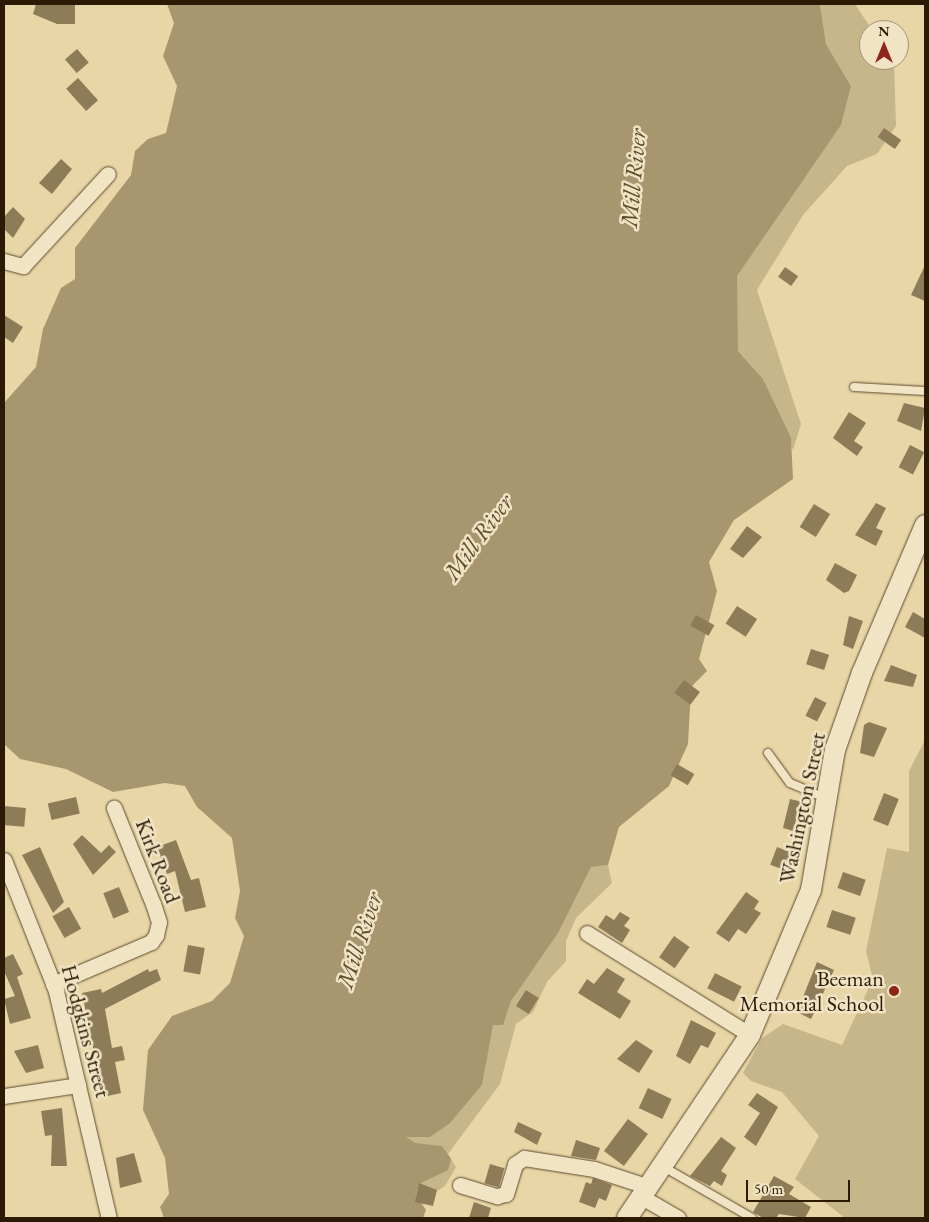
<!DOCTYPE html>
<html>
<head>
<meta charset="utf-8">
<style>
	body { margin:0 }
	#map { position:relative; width:929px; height:1222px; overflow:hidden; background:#e8d6a6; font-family:"EB Garamond",serif }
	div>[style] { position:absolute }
	.green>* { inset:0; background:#c8b68b }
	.water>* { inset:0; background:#a8966f }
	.building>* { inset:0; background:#8e7c59; transform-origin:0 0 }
	.roads { filter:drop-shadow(0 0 1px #5c492d) drop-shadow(0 0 1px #5c492d) }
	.lane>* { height:8px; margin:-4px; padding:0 4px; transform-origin:4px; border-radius:4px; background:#f0e4c5 }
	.street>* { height:15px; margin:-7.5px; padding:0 7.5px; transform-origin:7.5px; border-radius:7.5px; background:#f0e4c5 }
	.secondary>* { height:20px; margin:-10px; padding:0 10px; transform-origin:10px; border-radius:10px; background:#f0e4c5 }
	.dots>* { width:14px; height:14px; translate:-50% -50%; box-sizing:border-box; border:2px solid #f0e4c5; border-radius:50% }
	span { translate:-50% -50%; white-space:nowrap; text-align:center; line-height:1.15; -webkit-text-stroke:5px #f0e4c5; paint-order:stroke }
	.street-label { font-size:22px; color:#2d1a05 }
	.poi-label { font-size:22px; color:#2d1a05 }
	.right { translate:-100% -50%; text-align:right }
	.water-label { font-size:24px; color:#5e4c2f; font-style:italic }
	.frame { position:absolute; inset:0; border:5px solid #2d1a05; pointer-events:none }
	.north { position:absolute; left:859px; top:20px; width:50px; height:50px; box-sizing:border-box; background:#f0e4c5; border:1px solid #a29378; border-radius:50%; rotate:0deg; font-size:14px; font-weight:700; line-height:20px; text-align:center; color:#2d1a05 }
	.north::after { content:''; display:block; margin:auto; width:18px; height:22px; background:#8f2418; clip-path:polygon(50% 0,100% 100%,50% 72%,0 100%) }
	.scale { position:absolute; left:746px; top:1180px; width:104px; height:22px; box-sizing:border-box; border:2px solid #2d1a05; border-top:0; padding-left:6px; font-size:15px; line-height:18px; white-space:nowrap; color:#2d1a05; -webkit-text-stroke:4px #f0e4c5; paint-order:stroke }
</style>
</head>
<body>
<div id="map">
	<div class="green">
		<div style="clip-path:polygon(820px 4px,855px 4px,872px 30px,869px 60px,894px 60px,896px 126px,877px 154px,847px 166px,803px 215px,757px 290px,801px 424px,793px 450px,763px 379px,732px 344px,731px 278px,851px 86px,826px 44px)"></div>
		<div style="clip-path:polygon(925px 740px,925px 1218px,845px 1218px,795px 1179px,819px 1136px,782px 1092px,751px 1081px,743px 1073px,762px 1038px,783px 1024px,842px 1045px,873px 979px,866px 951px,887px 848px,909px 852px,909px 771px)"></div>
		<div style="clip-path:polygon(608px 865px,612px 883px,576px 918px,566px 941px,566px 961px,547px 982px,533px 1012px,516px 1024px,500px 1084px,448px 1154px,456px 1167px,445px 1186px,419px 1202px,412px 1188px,414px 1153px,405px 1136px,482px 1085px,489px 1022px,589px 867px)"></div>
	</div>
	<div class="water">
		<div style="clip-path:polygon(167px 4px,820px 4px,826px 44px,851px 86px,841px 125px,737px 276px,738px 351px,763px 379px,791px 438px,793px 479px,734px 520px,709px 562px,717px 591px,699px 659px,707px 671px,691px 687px,688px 744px,669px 786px,619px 827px,608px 865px,591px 867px,558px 933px,511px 1001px,503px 1025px,493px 1025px,482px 1085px,450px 1123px,430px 1137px,406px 1137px,415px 1143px,442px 1146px,451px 1159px,448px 1170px,419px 1184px,416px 1195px,426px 1210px,423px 1218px,164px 1218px,160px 1207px,169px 1194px,165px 1158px,143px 1110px,148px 1050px,172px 1016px,212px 1001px,230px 983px,244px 936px,235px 918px,240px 891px,232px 838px,197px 807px,185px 786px,165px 783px,113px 792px,66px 769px,20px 759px,4px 744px,4px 403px,36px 367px,43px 329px,61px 288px,75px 279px,75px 248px,131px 175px,135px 151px,148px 139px,166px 133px,177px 86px,163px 56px,174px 23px)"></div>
	</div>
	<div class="building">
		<div style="clip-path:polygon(36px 4px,75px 4px,75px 24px,57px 24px,33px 14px)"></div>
		<div style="left:77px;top:49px;width:18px;height:16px;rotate:49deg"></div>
		<div style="left:78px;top:78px;width:30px;height:16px;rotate:48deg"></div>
		<div style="left:884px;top:128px;width:21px;height:11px;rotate:35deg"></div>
		<div style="clip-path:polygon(61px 159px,72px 169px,52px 194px,39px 183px)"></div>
		<div style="clip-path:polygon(13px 207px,25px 219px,13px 238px,4px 229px,4px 217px)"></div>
		<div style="clip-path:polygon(925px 265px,925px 301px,911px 295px)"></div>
		<div style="left:785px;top:267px;width:16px;height:12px;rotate:35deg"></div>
		<div style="clip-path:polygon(4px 315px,23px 327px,13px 343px,4px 337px)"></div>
		<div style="clip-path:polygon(904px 403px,925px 408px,921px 431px,897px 421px)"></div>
		<div style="clip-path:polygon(849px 412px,866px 423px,854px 441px,863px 447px,857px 456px,833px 438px)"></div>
		<div style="left:910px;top:445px;width:16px;height:25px;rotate:27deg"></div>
		<div style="clip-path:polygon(876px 503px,886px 508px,876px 528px,883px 531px,876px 546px,855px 535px)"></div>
		<div style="left:814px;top:504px;width:19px;height:27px;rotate:32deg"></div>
		<div style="clip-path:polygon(747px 526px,762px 537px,743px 558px,730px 549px)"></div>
		<div style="clip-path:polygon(835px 563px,857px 575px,849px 591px,844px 593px,826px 580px)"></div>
		<div style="left:737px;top:606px;width:24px;height:21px;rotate:33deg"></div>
		<div style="clip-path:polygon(913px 612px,925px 619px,925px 638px,905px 627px)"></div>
		<div style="left:696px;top:615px;width:21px;height:12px;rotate:29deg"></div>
		<div style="clip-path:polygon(849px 616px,863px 621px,853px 649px,843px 645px)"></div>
		<div style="left:811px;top:649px;width:19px;height:16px;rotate:18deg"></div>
		<div style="clip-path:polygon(891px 665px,917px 675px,913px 687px,884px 681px)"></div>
		<div style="left:684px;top:680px;width:20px;height:16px;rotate:37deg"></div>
		<div style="left:815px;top:697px;width:13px;height:21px;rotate:27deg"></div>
		<div style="clip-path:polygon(869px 722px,887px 728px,874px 757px,860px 753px,864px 725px)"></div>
		<div style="left:677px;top:764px;width:20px;height:13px;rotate:30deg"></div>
		<div style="left:884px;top:793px;width:16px;height:29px;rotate:22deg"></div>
		<div style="left:76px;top:797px;width:17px;height:29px;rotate:77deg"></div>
		<div style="clip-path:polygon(790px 799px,807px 803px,803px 822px,796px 820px,793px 831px,783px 828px)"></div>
		<div style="left:4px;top:806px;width:22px;height:19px;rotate:5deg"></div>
		<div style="clip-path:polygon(82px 835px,101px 853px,109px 845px,116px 852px,93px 875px,73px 844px)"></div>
		<div style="clip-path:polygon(176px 840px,191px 880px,199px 878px,206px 907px,185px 912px,175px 871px,167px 874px,157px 847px)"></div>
		<div style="clip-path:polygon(40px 847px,64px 902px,53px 913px,22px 855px)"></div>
		<div style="left:777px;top:847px;width:22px;height:19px;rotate:21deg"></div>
		<div style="left:843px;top:872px;width:24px;height:17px;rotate:19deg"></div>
		<div style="left:119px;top:887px;width:27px;height:17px;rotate:68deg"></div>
		<div style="clip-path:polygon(746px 892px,759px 901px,754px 909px,761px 913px,746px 934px,738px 929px,729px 942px,716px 933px)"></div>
		<div style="left:69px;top:907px;width:25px;height:19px;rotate:61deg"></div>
		<div style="left:832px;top:910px;width:25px;height:18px;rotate:18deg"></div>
		<div style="clip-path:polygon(620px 912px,630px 918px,624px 926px,630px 930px,622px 943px,598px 927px,606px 915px,614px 920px)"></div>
		<div style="left:674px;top:936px;width:19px;height:26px;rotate:35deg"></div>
		<div style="left:188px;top:945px;width:17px;height:27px;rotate:10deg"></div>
		<div style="clip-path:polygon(13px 954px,23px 974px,17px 977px,31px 1018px,10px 1024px,4px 999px,15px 996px,4px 971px,4px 958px)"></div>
		<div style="clip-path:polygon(817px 962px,834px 970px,811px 1019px,797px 1012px)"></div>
		<div style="clip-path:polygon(607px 968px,625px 979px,617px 992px,631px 1001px,620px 1019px,578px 993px,587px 979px,594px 984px)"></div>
		<div style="clip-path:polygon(148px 969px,149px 972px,157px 969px,161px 980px,105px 1009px,112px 1048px,122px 1046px,125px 1060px,115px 1062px,121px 1093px,103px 1097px,82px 993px,101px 989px,102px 993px)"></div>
		<div style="left:715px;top:973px;width:30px;height:17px;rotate:27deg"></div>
		<div style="left:526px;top:990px;width:15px;height:19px;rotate:32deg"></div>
		<div style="clip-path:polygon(691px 1020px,716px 1033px,708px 1048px,701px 1045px,690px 1064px,676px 1056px)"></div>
		<div style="clip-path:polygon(636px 1040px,653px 1051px,639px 1073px,617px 1059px)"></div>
		<div style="clip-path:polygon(38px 1045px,44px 1068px,26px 1073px,14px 1051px)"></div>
		<div style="left:648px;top:1088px;width:26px;height:22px;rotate:25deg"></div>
		<div style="clip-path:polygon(757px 1093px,778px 1107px,756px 1146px,744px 1137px,760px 1113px,748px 1105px)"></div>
		<div style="clip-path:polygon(62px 1108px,67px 1166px,51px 1166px,52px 1135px,45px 1136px,41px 1111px)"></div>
		<div style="left:628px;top:1119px;width:25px;height:40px;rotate:37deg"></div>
		<div style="clip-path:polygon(518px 1122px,542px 1133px,537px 1145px,514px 1132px)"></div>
		<div style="clip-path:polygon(721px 1137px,736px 1148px,721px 1171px,727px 1175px,722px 1186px,714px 1181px,710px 1186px,690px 1176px)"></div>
		<div style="clip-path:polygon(576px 1140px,600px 1148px,596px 1160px,571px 1156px)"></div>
		<div style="clip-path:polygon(134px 1153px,142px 1182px,120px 1188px,116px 1158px)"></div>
		<div style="left:490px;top:1164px;width:15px;height:20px;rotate:16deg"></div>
		<div style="clip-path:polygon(774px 1176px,794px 1187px,789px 1194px,811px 1207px,805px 1218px,779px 1214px,776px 1218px,763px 1218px,753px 1212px)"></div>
		<div style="clip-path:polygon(593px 1178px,612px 1185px,606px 1201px,599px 1198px,595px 1208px,579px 1202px,586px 1182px,591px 1184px)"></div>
		<div style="clip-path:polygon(419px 1183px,437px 1190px,433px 1206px,415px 1202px)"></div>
		<div style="clip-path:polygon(474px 1202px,491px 1208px,488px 1218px,469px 1218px)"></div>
	</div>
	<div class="roads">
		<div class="lane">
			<div style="left:854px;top:387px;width:71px;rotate:3.2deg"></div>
			<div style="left:768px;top:753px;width:37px;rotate:54deg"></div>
			<div style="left:790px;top:783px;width:38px;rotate:23deg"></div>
			<div style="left:662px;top:1166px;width:104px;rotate:30deg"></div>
		</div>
		<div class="street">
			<div style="left:4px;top:261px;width:20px;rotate:15deg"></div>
			<div style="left:23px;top:266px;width:125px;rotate:-47.3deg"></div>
			<div style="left:4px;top:860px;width:141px;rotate:68.3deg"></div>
			<div style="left:56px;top:991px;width:233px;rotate:76.9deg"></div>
			<div style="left:587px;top:933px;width:192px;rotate:32deg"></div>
			<div style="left:53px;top:984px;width:107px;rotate:-23.2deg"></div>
			<div style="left:151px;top:942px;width:9px;rotate:-54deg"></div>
			<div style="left:156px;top:935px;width:13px;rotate:-77deg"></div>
			<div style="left:159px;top:922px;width:19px;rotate:-108deg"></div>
			<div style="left:153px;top:904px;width:104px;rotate:-112.1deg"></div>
			<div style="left:4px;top:1096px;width:75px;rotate:-8.5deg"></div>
			<div style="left:460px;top:1185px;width:39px;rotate:17deg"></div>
			<div style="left:497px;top:1196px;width:9px;rotate:-13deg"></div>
			<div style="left:506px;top:1194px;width:31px;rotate:-73deg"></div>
			<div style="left:515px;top:1164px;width:11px;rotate:-34deg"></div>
			<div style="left:524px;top:1158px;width:71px;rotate:8.9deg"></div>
			<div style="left:594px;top:1169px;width:55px;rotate:18.1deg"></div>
			<div style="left:640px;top:1196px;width:44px;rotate:30.1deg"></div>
		</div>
		<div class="secondary">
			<div style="left:627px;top:1218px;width:220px;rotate:-56.1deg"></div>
			<div style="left:750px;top:1035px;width:157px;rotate:-67.2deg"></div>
			<div style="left:811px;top:890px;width:142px;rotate:-80.3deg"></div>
			<div style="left:835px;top:750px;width:82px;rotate:-70.7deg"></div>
			<div style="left:862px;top:673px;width:161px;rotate:-66.9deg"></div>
		</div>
	</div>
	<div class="dots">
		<div style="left:894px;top:991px;background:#8f2418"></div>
	</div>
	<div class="street-label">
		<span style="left:802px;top:808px;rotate:-78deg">Washington Street</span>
		<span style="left:158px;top:861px;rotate:69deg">Kirk Road</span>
		<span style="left:86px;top:1031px;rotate:75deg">Hodgkins Street</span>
	</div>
	<div class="poi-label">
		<span class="right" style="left:884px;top:991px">Beeman<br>Memorial School</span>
	</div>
	<div class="water-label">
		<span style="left:633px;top:178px;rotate:-85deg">Mill River</span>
		<span style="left:478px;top:537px;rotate:-54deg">Mill River</span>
		<span style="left:359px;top:940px;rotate:-72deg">Mill River</span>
	</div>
	<div class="frame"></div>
	<div class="north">N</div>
	<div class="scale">50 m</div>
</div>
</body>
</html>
